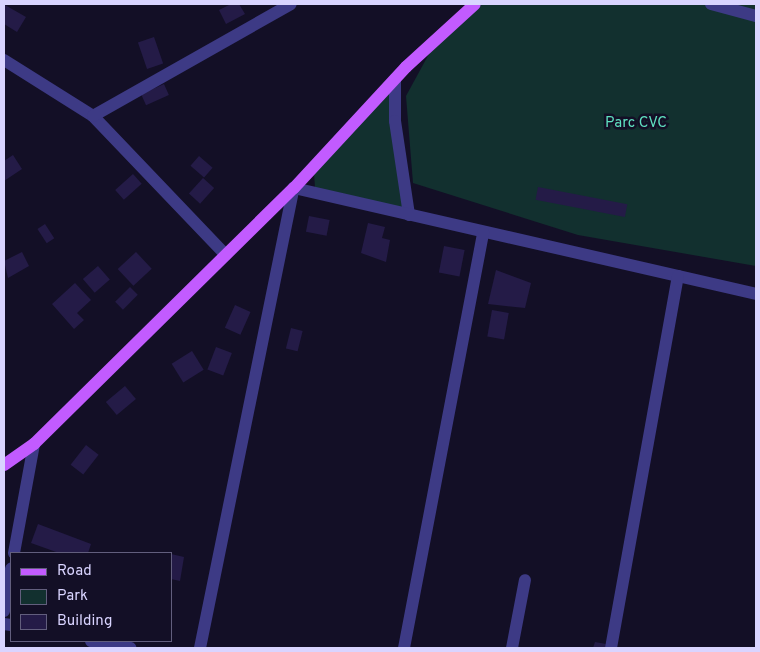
<!DOCTYPE html>
<html>
<head>
<meta charset="utf-8">
<style>
	body { margin:0 }
	#map { position:relative; width:760px; height:652px; overflow:hidden; background:#130f26; font-family:Overpass,sans-serif }
	div>[style] { position:absolute }
	.green>* { inset:0; background:#12302f }
	.building>* { inset:0; background:#241b47; transform-origin:0 0 }
	.minor>* { height:12px; margin:-6px; padding:0 6px; transform-origin:6px; border-radius:6px; background:#3d3a85 }
	.major>* { height:12px; margin:-6px; padding:0 6px; transform-origin:6px; border-radius:6px; background:#c25bff }
	span { translate:-50% -50%; white-space:nowrap; text-align:center; line-height:1.15; -webkit-text-stroke:5px #130f26; paint-order:stroke }
	.park-label { font-size:15px; color:#5fe0c0 }
	.frame { position:absolute; inset:0; border:5px solid #d9d4ff; pointer-events:none }
	.legend { position:absolute; left:10px; top:552px; width:162px; height:90px; box-sizing:border-box; background:#130f26; border:1px solid #625e7d; margin:0; padding:6px 9px; list-style:none; font-size:15px; color:#d9d4ff }
	.legend li { display:flex; align-items:center; gap:10px; height:25px }
	.legend b { width:25px; border:1px solid #625e7d }
</style>
</head>
<body>
<div id="map">
	<div class="green">
		<div style="clip-path:polygon(481px 4px,756px 4px,756px 266px,578px 235px,413px 183px,406px 96px,430px 52px)"></div>
		<div style="clip-path:polygon(390px 91px,403px 209px,315px 188px,314px 173px)"></div>
	</div>
	<div class="building">
		<div style="clip-path:polygon(231px 4px,239px 4px,245px 14px,226px 24px,219px 10px)"></div>
		<div style="clip-path:polygon(5px 5px,26px 17px,17px 32px,4px 24px)"></div>
		<div style="left:154px;top:37px;width:28px;height:17px;rotate:71deg"></div>
		<div style="left:164px;top:84px;width:12px;height:25px;rotate:66deg"></div>
		<div style="clip-path:polygon(13px 155px,22px 169px,4px 181px,4px 161px)"></div>
		<div style="left:199px;top:156px;width:18px;height:13px;rotate:41deg"></div>
		<div style="left:133px;top:174px;width:13px;height:24px;rotate:48deg"></div>
		<div style="left:203px;top:178px;width:15px;height:21px;rotate:42deg"></div>
		<div style="left:538px;top:187px;width:91px;height:13px;rotate:11deg"></div>
		<div style="left:309px;top:216px;width:21px;height:16px;rotate:11deg"></div>
		<div style="clip-path:polygon(368px 223px,385px 227px,382px 238px,390px 240px,386px 262px,361px 253px)"></div>
		<div style="left:45px;top:224px;width:17px;height:9px;rotate:57deg"></div>
		<div style="left:444px;top:246px;width:21px;height:27px;rotate:11deg"></div>
		<div style="clip-path:polygon(22px 252px,29px 266px,8px 278px,4px 261px)"></div>
		<div style="left:136px;top:252px;width:23px;height:25px;rotate:47deg"></div>
		<div style="left:98px;top:266px;width:18px;height:20px;rotate:49deg"></div>
		<div style="clip-path:polygon(496px 270px,531px 283px,525px 308px,488px 304px)"></div>
		<div style="clip-path:polygon(75px 283px,91px 300px,77px 313px,84px 320px,74px 329px,52px 304px)"></div>
		<div style="left:130px;top:287px;width:11px;height:21px;rotate:45deg"></div>
		<div style="left:235px;top:305px;width:17px;height:25px;rotate:24deg"></div>
		<div style="left:492px;top:310px;width:17px;height:27px;rotate:10deg"></div>
		<div style="left:291px;top:328px;width:12px;height:21px;rotate:14deg"></div>
		<div style="left:216px;top:347px;width:17px;height:24px;rotate:21deg"></div>
		<div style="left:192px;top:351px;width:22px;height:24px;rotate:58deg"></div>
		<div style="left:125px;top:386px;width:17px;height:25px;rotate:50deg"></div>
		<div style="left:86px;top:445px;width:16px;height:25px;rotate:38deg"></div>
		<div style="clip-path:polygon(38px 524px,91px 544px,88px 553px,59px 553px,31px 543px)"></div>
		<div style="clip-path:polygon(171px 554px,184px 557px,180px 581px,171px 579px)"></div>
		<div style="clip-path:polygon(595px 642px,606px 644px,605px 648px,593px 648px)"></div>
	</div>
	<div class="minor">
		<div style="left:711px;top:4px;width:47px;rotate:14.9deg"></div>
		<div style="left:4px;top:60px;width:105px;rotate:32.2deg"></div>
		<div style="left:93px;top:116px;width:192px;rotate:46.3deg"></div>
		<div style="left:395px;top:79px;width:42px;rotate:90deg"></div>
		<div style="left:395px;top:121px;width:95px;rotate:81.5deg"></div>
		<div style="left:93px;top:116px;width:227px;rotate:-29.5deg"></div>
		<div style="left:14px;top:553px;width:111px;rotate:-79.6deg"></div>
		<div style="left:4px;top:611px;width:43px;rotate:-80.5deg"></div>
		<div style="left:4px;top:624px;width:7px;rotate:8deg"></div>
		<div style="left:91px;top:641px;width:40px;rotate:10deg"></div>
		<div style="left:200px;top:648px;width:470px;rotate:-78.5deg"></div>
		<div style="left:294px;top:188px;width:474px;rotate:12.9deg"></div>
		<div style="left:404px;top:648px;width:423px;rotate:-79.2deg"></div>
		<div style="left:512px;top:648px;width:69px;rotate:-79.2deg"></div>
		<div style="left:611px;top:648px;width:378px;rotate:-79.8deg"></div>
	</div>
	<div class="major">
		<div style="left:4px;top:465px;width:37px;rotate:-35deg"></div>
		<div style="left:34px;top:444px;width:365px;rotate:-44.6deg"></div>
		<div style="left:294px;top:188px;width:165px;rotate:-47.2deg"></div>
		<div style="left:406px;top:67px;width:93px;rotate:-42.4deg"></div>
	</div>
	<div class="park-label">
		<span style="left:636px;top:124px">Parc CVC</span>
	</div>
	<div class="frame"></div>
	<ul class="legend">
	<li><b style="height:6px;background:#c25bff"></b>Road</li>
	<li><b style="height:14px;background:#12302f"></b>Park</li>
	<li><b style="height:14px;background:#241b47"></b>Building</li>
	</ul>
</div>
</body>
</html>
